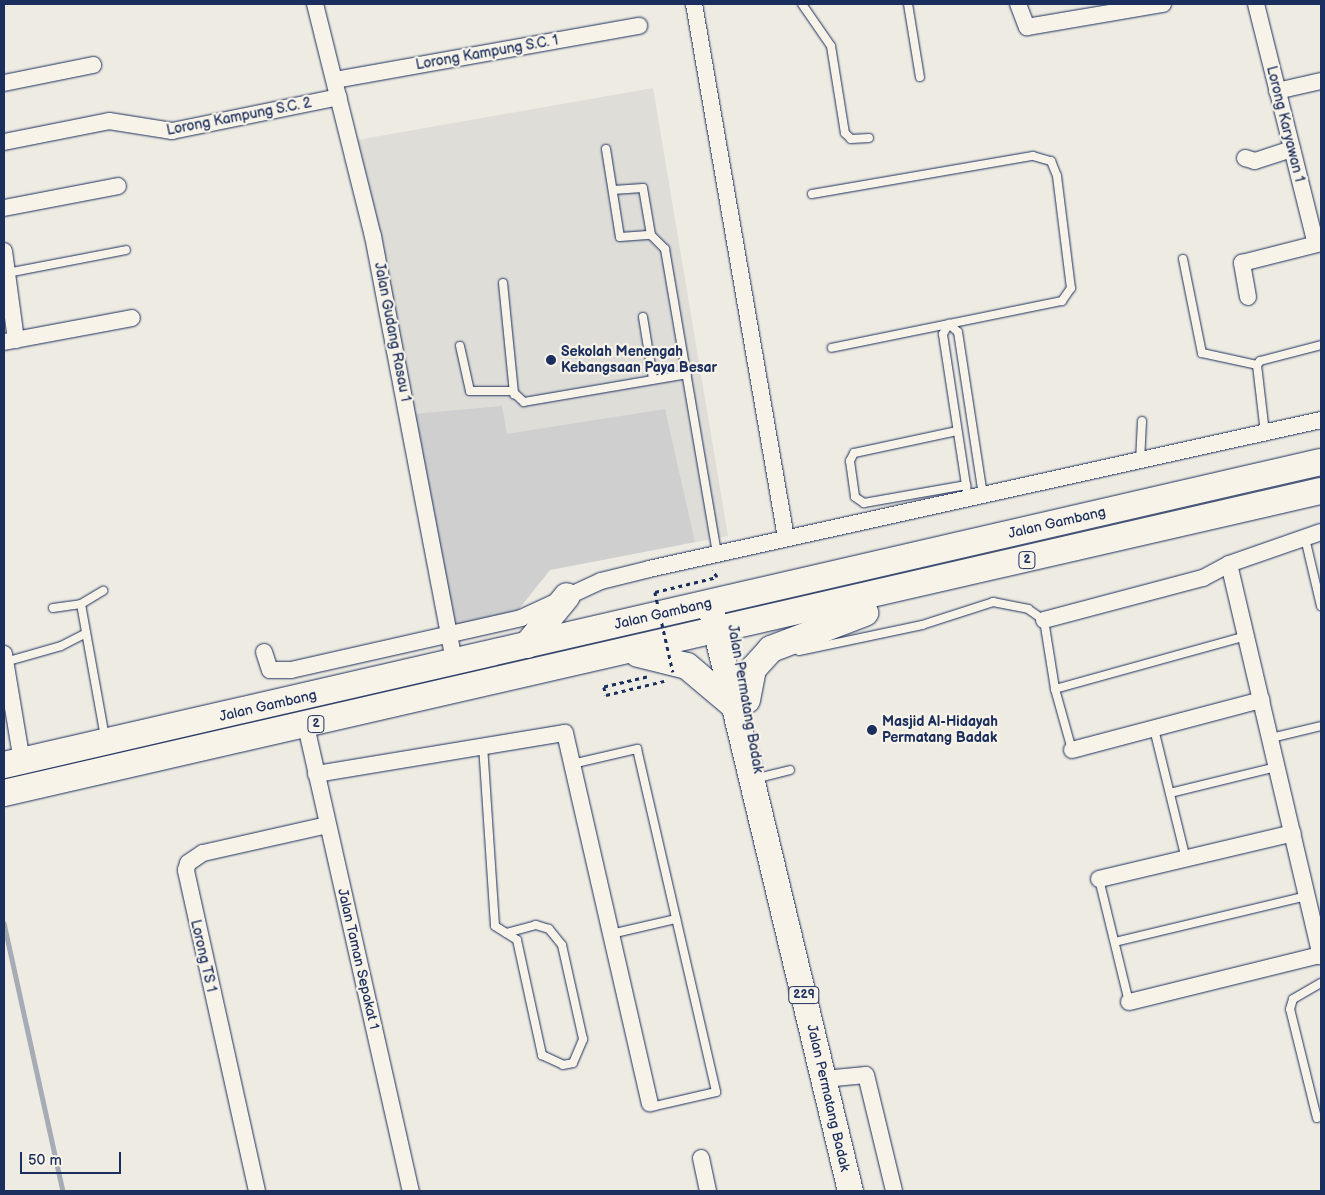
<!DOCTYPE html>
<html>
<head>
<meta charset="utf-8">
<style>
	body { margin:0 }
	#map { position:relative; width:1325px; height:1195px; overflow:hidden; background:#eeebe2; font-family:"Balsamiq Sans",sans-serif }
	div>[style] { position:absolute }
	.built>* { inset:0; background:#deddd8 }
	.green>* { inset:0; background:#cfcfcf }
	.stream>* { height:4.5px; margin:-2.25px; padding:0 2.25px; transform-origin:2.25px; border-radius:2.25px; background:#a6abb5 }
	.path>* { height:2.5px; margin-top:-1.25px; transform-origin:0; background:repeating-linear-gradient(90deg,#1b2f5e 0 4px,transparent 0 8px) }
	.roads { filter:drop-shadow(0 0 1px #1b2f5e) drop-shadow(0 0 1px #1b2f5e) }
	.service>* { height:8px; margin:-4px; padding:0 4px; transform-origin:4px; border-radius:4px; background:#f7f3e8 }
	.minor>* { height:16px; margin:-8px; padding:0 8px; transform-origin:8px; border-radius:8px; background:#f7f3e8 }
	.primary>* { height:25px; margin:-12.5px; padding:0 12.5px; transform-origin:12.5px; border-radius:12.5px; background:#f7f3e8 }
	.trunk>* { height:26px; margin:-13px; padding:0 13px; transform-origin:13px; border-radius:13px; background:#f7f3e8 }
	.path-bridge>* { height:2.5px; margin-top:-1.25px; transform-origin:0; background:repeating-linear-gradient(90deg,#1b2f5e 0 4px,transparent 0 8px) }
	.dots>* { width:14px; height:14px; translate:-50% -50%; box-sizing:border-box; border:2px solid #f7f3e8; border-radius:50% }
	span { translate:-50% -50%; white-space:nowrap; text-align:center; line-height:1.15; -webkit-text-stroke:4.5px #f7f3e8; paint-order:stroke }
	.shield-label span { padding:1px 4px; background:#f7f3e8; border:1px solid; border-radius:4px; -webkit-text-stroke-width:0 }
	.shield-label { font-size:12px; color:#1b2f5e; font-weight:700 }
	.street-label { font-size:14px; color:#1b2f5e }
	.poi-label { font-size:14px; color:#1b2f5e; font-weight:700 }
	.left { translate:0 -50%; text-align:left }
	.frame { position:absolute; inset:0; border:5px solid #1b2f5e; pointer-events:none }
	.scale { position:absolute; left:20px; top:1152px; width:101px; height:22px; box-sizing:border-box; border:2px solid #1b2f5e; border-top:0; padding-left:6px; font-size:15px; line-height:18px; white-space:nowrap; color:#1b2f5e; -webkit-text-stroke:4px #f7f3e8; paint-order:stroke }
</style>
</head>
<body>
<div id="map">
	<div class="built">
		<div style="clip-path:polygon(653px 88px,728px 536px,550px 570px,514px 615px,413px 414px,357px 140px)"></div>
	</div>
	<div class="green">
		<div style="clip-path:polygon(502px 406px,507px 434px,665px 409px,695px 542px,550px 570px,514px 615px,453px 625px,413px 414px)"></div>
	</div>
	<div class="stream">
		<div style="left:4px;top:923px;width:274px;rotate:77.6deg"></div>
	</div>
	<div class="path">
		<div style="left:655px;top:592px;width:64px;rotate:-13.6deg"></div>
		<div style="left:717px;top:577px;width:8px;rotate:-130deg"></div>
		<div style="left:647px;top:677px;width:44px;rotate:166.9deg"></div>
		<div style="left:604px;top:687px;width:8px;rotate:76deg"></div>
		<div style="left:606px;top:695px;width:60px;rotate:-13.6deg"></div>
	</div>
	<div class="roads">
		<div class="service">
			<div style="left:802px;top:4px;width:51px;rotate:55.4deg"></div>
			<div style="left:831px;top:46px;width:88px;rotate:80.9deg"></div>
			<div style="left:845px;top:133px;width:8px;rotate:45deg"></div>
			<div style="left:851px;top:139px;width:18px;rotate:-3deg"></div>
			<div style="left:908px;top:4px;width:74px;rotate:80.7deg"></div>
			<div style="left:606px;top:149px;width:89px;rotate:81deg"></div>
			<div style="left:620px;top:237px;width:31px;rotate:-4deg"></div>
			<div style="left:651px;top:235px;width:20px;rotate:45deg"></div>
			<div style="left:665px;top:249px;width:309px;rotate:80.3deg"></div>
			<div style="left:613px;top:190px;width:30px;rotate:-4deg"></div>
			<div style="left:643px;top:188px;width:48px;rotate:80.3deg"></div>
			<div style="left:812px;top:194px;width:224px;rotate:-9.8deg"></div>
			<div style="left:1033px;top:156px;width:19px;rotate:16deg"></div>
			<div style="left:1051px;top:161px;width:16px;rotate:68deg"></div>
			<div style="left:1057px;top:176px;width:113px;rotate:82.9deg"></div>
			<div style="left:1071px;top:288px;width:16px;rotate:125deg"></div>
			<div style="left:1062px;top:301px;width:235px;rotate:168.5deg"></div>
			<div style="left:1183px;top:259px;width:96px;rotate:78.6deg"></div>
			<div style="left:1202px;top:353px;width:56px;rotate:12.3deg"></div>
			<div style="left:7px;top:273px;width:121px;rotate:-10.9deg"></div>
			<div style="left:503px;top:283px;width:112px;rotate:84.3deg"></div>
			<div style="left:643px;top:317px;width:63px;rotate:80.8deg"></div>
			<div style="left:460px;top:346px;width:46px;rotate:77.5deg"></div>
			<div style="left:470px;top:391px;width:42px"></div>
			<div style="left:512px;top:391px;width:16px;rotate:43deg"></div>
			<div style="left:524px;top:402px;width:165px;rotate:-9.7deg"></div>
			<div style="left:957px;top:431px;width:105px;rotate:167.9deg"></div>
			<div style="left:854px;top:453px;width:9px;rotate:117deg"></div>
			<div style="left:850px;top:461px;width:36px;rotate:82deg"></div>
			<div style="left:855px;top:497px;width:11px;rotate:34deg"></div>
			<div style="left:864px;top:503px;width:104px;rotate:-10deg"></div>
			<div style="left:1265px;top:433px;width:68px;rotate:-96.7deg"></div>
			<div style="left:1257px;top:365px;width:5px;rotate:-53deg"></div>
			<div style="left:1260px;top:361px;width:63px;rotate:-14.7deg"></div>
			<div style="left:1140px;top:461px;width:40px;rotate:-87.1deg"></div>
			<div style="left:968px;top:498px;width:166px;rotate:-98.7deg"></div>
			<div style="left:943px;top:334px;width:12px;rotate:-59deg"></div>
			<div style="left:949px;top:324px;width:12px;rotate:42deg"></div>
			<div style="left:958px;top:332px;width:165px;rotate:81.3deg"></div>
			<div style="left:1305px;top:538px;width:70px;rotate:76.8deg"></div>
			<div style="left:81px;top:604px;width:26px;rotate:-31deg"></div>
			<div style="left:53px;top:608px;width:28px;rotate:-8deg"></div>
			<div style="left:81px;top:604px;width:135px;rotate:79.8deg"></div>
			<div style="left:799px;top:651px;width:126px;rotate:-11.9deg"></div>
			<div style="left:922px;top:625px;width:75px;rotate:-17.9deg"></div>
			<div style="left:993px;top:602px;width:36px;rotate:11deg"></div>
			<div style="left:1028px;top:609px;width:19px;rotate:35deg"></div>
			<div style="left:1044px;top:620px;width:70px;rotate:80.9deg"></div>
			<div style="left:1055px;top:689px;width:63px;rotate:74.4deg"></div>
			<div style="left:5px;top:662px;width:58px;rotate:-15.9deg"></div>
			<div style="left:61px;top:646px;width:28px;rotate:-27deg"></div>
			<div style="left:1055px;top:689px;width:198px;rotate:-15.5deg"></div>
			<div style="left:1154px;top:729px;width:134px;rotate:76.2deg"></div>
			<div style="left:1271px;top:738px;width:51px;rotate:-13.5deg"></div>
			<div style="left:483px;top:745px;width:181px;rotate:86.2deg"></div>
			<div style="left:495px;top:926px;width:26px;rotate:32deg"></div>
			<div style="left:517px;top:940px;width:118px;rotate:77.7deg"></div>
			<div style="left:542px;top:1055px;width:23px;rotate:25deg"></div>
			<div style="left:563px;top:1065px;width:10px;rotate:-11deg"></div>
			<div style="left:573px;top:1063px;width:26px;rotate:-67deg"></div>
			<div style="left:583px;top:1039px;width:96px;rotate:-102.6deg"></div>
			<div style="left:562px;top:945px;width:21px;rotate:-129deg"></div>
			<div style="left:549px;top:929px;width:14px;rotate:-163deg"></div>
			<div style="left:536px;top:925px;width:31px;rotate:165deg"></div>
			<div style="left:572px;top:764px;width:67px;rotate:-13deg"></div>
			<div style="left:637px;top:749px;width:352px;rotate:77deg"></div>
			<div style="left:716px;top:1092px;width:63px;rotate:167.1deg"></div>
			<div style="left:655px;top:1106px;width:6px;rotate:-149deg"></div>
			<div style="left:754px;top:779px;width:37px;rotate:-14deg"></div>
			<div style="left:1170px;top:793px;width:110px;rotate:-13.7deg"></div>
			<div style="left:1099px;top:879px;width:127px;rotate:76.3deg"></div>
			<div style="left:611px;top:934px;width:67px;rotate:-13deg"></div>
			<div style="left:1115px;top:942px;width:197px;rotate:-13.5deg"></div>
			<div style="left:1317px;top:1118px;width:112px;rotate:-103.9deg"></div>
			<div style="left:1290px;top:1009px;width:10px;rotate:-73deg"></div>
			<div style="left:1293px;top:999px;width:32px;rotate:-30deg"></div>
		</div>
		<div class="minor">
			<div style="left:315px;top:4px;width:239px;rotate:76deg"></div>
			<div style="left:373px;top:236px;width:436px;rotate:79.2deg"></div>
			<div style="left:694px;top:4px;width:542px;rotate:80.22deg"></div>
			<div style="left:1018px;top:4px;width:25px;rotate:69deg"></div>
			<div style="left:1027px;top:27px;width:138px;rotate:-9.6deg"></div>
			<div style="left:1256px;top:4px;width:247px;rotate:76deg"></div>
			<div style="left:335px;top:80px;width:309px;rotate:-10.1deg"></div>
			<div style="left:4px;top:83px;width:91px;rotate:-11.4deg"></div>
			<div style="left:1277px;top:91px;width:45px;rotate:-12.8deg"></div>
			<div style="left:4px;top:142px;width:107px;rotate:-11.3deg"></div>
			<div style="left:109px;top:121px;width:64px;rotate:9deg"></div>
			<div style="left:172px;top:131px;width:170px;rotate:-11.5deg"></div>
			<div style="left:1245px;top:158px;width:10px;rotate:17deg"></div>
			<div style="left:1255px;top:161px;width:39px;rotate:-18deg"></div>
			<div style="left:4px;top:208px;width:116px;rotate:-10.9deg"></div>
			<div style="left:4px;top:251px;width:90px;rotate:82.3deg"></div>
			<div style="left:1248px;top:297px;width:35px;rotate:-100deg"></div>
			<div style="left:1242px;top:263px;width:81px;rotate:-14.2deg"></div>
			<div style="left:4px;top:342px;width:130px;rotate:-10.6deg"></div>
			<div style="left:1229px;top:564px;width:403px;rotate:76.8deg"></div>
			<div style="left:1044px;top:620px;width:164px;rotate:-14.8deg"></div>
			<div style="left:1203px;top:578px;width:30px;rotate:-28deg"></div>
			<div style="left:1229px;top:564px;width:97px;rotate:-19.2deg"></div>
			<div style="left:264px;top:652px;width:19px;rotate:72deg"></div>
			<div style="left:270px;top:670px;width:21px"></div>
			<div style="left:291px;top:670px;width:236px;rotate:-12.7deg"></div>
			<div style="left:521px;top:618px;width:88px;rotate:-24.8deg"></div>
			<div style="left:601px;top:581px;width:49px;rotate:-14deg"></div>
			<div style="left:649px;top:569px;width:688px;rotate:-12.5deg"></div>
			<div style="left:4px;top:654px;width:109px;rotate:80.5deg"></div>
			<div style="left:306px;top:726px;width:477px;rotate:77.3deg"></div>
			<div style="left:1072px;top:750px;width:196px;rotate:-14.8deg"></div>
			<div style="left:316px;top:774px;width:252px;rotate:-9.4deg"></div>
			<div style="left:565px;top:733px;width:380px;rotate:77.1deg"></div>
			<div style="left:1099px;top:879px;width:199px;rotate:-13.3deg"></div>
			<div style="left:1129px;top:1002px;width:197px;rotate:-13.8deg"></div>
			<div style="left:824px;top:1079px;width:42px;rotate:-5.4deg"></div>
			<div style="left:866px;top:1075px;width:119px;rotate:76.4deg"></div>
			<div style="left:701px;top:1158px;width:34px;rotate:78deg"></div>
			<div style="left:257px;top:1191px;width:329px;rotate:-102.5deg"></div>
			<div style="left:186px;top:870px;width:7px;rotate:-74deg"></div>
			<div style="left:188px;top:863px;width:18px;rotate:-34deg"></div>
			<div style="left:203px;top:853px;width:127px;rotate:-12.7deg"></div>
		</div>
		<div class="primary">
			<div style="left:711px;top:611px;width:596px;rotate:76.52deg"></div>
		</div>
		<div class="trunk">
			<div style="left:527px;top:645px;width:63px;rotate:-50.8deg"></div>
			<div style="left:638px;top:654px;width:50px;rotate:13.8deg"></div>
			<div style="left:687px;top:666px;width:59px;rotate:40.2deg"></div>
			<div style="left:747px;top:700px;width:32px;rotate:-79deg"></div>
			<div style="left:753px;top:669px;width:27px;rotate:-48deg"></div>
			<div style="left:771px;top:649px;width:101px;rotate:-21deg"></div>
			<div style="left:4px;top:765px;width:1351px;rotate:-12.96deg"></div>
			<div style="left:4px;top:793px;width:1351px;rotate:-12.92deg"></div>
		</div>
	</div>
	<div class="path-bridge">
		<div style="left:655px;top:592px;width:82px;rotate:77.3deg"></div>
	</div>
	<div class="dots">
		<div style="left:551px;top:360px;background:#1b2f5e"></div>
		<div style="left:872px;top:730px;background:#1b2f5e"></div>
	</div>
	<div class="shield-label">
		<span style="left:1027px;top:560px">2</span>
		<span style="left:316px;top:724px">2</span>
		<span style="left:804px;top:995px">229</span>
	</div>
	<div class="street-label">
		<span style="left:487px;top:53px;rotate:-10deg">Lorong Kampung S.C. 1</span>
		<span style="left:239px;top:117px;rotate:-11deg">Lorong Kampung S.C. 2</span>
		<span style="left:1285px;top:124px;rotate:76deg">Lorong Karyawan 1</span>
		<span style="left:392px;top:332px;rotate:79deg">Jalan Gudang Rasau 1</span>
		<span style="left:1057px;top:523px;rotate:-13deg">Jalan Gambang</span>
		<span style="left:663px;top:614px;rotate:-13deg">Jalan Gambang</span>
		<span style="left:745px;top:699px;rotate:80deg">Jalan Permatang Badak</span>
		<span style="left:268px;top:706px;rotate:-13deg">Jalan Gambang</span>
		<span style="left:203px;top:956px;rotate:77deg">Lorong TS 1</span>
		<span style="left:358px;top:959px;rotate:77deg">Jalan Taman Sepakat 1</span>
		<span style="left:828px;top:1098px;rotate:77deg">Jalan Permatang Badak</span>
	</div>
	<div class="poi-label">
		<span class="left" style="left:561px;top:360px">Sekolah Menengah<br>Kebangsaan Paya Besar</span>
		<span class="left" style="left:882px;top:730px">Masjid Al-Hidayah<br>Permatang Badak</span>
	</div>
	<div class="frame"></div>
	<div class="scale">50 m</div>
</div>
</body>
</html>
